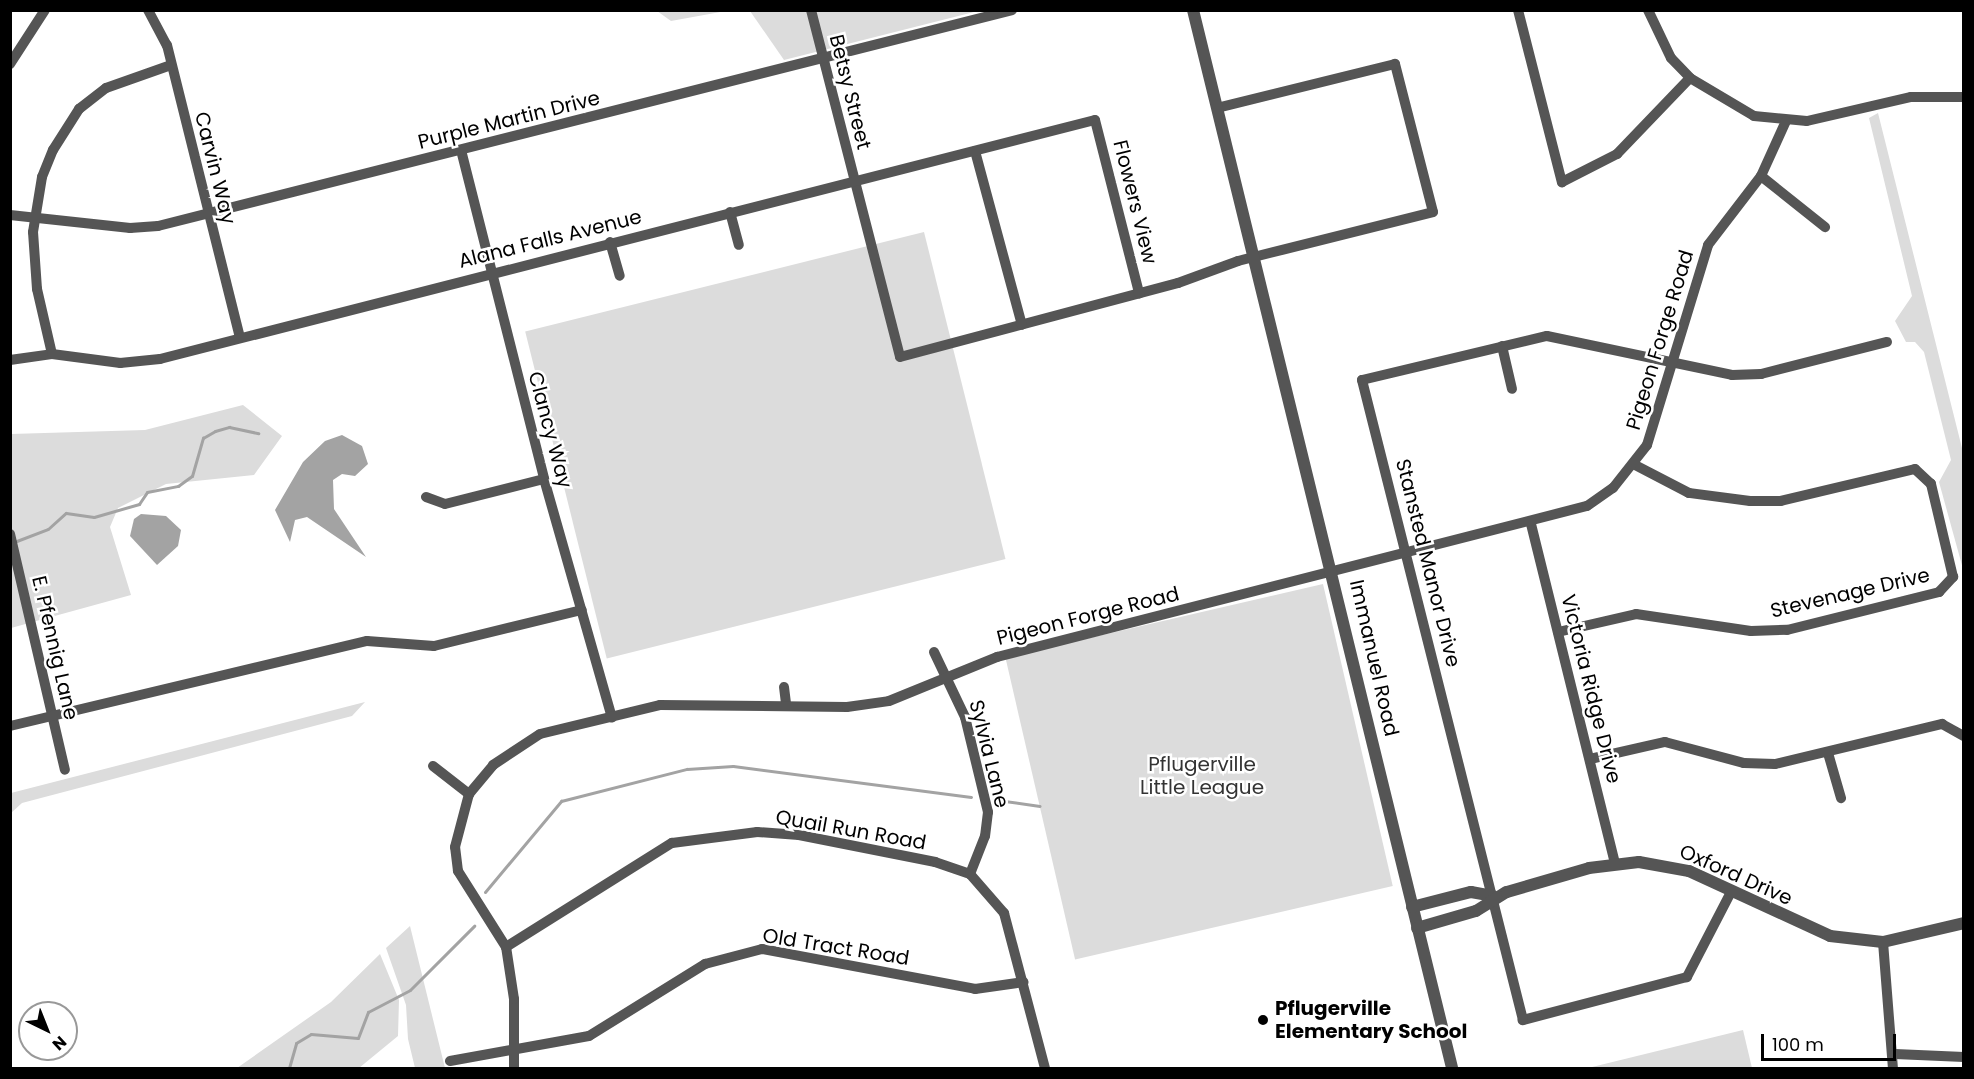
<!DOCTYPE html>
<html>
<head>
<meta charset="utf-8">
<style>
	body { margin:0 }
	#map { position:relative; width:1974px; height:1079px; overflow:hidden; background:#fff; font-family:Poppins,sans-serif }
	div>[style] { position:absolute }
	.green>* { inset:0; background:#dcdcdc; transform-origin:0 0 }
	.water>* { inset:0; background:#a3a3a3 }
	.stream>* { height:3px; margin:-1.5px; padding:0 1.5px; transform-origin:1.5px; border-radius:1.5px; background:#a3a3a3 }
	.minor>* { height:10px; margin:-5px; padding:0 5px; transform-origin:5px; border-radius:5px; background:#555 }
	.tertiary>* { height:12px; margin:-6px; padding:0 6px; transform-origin:6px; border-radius:6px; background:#555 }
	.dots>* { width:16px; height:16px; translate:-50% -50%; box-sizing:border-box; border:3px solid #fff; border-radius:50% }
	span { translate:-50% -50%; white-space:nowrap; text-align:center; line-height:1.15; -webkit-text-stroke:5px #fff; paint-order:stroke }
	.street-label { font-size:20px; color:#000 }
	.park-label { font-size:20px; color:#333 }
	.poi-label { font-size:20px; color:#000; font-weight:700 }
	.left { translate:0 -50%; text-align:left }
	.frame { position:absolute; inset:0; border:12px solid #000; pointer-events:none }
	.north { position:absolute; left:18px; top:1001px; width:60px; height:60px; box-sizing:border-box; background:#fff; border:2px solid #999; border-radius:50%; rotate:137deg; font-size:16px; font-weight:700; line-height:24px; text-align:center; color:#000 }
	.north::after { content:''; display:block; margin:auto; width:21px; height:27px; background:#000; clip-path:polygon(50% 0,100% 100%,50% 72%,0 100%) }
	.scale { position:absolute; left:1761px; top:1034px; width:135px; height:27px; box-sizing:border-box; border:3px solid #000; border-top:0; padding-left:8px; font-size:18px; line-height:21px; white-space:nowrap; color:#000; -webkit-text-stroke:4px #fff; paint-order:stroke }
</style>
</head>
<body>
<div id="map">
	<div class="green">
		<div style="clip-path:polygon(657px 11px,726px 11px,671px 21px)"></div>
		<div style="clip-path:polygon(750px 11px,978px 11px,784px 60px)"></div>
		<div style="clip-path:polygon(1878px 113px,1963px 452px,1963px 569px,1939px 482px,1951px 460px,1924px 352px,1915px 342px,1906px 342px,1895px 321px,1912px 296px,1869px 118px)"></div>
		<div style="left:924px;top:232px;width:337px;height:411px;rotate:76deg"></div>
		<div style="clip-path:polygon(243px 405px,282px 436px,254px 475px,166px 484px,118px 508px,110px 527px,131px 595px,11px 628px,11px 434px,145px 430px)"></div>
		<div style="left:1323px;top:584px;width:310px;height:326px;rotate:77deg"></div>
		<div style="clip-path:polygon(365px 702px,352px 716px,22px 803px,11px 813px,11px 793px)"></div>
		<div style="clip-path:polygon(410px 926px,445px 1068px,415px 1068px,408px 1039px,406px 1005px,386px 948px)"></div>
		<div style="clip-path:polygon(380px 954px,399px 1000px,398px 1036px,359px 1068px,237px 1068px,331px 1002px)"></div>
		<div style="clip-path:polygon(1743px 1030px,1752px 1068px,1588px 1068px)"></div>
	</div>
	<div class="water">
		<div style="clip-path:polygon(342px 435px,362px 446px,368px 464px,355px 476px,342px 474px,333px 480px,334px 509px,366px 557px,307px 517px,295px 520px,290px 542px,275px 510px,303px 462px,325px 441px)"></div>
		<div style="clip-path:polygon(141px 514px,166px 516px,181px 530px,178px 546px,157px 565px,130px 536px,134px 519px)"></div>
	</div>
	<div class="stream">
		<div style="left:14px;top:542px;width:36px;rotate:-21deg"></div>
		<div style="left:48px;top:529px;width:24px;rotate:-42deg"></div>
		<div style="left:66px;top:513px;width:28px;rotate:8deg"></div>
		<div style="left:94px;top:517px;width:47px;rotate:-16.1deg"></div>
		<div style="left:139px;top:504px;width:14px;rotate:-56deg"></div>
		<div style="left:147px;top:492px;width:32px;rotate:-11deg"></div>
		<div style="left:178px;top:486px;width:17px;rotate:-36deg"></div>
		<div style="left:192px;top:476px;width:40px;rotate:-74deg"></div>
		<div style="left:203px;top:438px;width:14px;rotate:-30deg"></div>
		<div style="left:215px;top:431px;width:15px;rotate:-16deg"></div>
		<div style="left:229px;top:427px;width:30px;rotate:12deg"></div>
		<div style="left:997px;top:800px;width:43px;rotate:7.9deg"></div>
		<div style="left:485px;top:892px;width:119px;rotate:-50.1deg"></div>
		<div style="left:561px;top:801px;width:130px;rotate:-14.3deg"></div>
		<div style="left:687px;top:769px;width:46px;rotate:-3.7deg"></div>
		<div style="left:733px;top:766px;width:240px;rotate:7.4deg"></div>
		<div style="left:289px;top:1068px;width:26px;rotate:-74deg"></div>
		<div style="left:296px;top:1043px;width:17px;rotate:-31deg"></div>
		<div style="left:311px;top:1034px;width:47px;rotate:4.9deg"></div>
		<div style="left:358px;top:1038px;width:28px;rotate:-69deg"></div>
		<div style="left:368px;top:1012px;width:47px;rotate:-27.6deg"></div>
		<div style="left:410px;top:990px;width:91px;rotate:-45deg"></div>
	</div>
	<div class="minor">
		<div style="left:148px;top:10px;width:40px;rotate:62deg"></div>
		<div style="left:167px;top:45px;width:301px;rotate:76deg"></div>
		<div style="left:811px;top:10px;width:358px;rotate:75.6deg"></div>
		<div style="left:900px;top:357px;width:288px;rotate:-14.9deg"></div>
		<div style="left:1178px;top:283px;width:64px;rotate:-20.1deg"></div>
		<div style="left:1238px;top:261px;width:201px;rotate:-14.1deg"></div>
		<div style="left:1433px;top:212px;width:153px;rotate:-104.4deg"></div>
		<div style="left:1395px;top:64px;width:183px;rotate:166.1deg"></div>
		<div style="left:1518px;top:10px;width:178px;rotate:75.7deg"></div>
		<div style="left:1562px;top:182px;width:62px;rotate:-27deg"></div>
		<div style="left:1617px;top:154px;width:105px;rotate:-46.2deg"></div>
		<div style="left:1648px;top:10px;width:53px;rotate:64.4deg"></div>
		<div style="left:1671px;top:58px;width:28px;rotate:46deg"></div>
		<div style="left:1690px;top:78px;width:74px;rotate:30.7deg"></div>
		<div style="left:1754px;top:116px;width:53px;rotate:5.4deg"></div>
		<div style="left:1807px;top:121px;width:107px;rotate:-13deg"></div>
		<div style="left:1911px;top:97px;width:53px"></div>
		<div style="left:10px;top:64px;width:64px;rotate:-57.1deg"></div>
		<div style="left:461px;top:150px;width:339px;rotate:75.8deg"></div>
		<div style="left:544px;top:479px;width:248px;rotate:74.1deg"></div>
		<div style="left:975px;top:151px;width:180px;rotate:74.9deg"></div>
		<div style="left:1761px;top:176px;width:82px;rotate:38.6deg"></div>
		<div style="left:730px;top:212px;width:34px;rotate:75deg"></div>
		<div style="left:10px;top:215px;width:121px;rotate:6.2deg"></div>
		<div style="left:130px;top:228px;width:28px;rotate:-4deg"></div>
		<div style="left:158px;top:226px;width:881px;rotate:-14.19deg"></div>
		<div style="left:610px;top:242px;width:35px;rotate:74deg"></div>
		<div style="left:1502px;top:346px;width:44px;rotate:76.9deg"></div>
		<div style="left:52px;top:354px;width:67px;rotate:-103deg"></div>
		<div style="left:37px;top:289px;width:57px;rotate:-94deg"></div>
		<div style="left:33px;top:232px;width:56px;rotate:-80.7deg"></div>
		<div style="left:42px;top:177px;width:29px;rotate:-68deg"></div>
		<div style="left:53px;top:150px;width:49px;rotate:-57.6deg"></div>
		<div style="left:79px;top:109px;width:34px;rotate:-38deg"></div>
		<div style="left:106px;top:88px;width:69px;rotate:-19.5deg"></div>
		<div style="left:10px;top:360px;width:42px;rotate:-8.1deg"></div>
		<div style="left:52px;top:354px;width:69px;rotate:7.5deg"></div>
		<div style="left:120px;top:363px;width:40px;rotate:-5.7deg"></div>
		<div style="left:160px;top:359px;width:965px;rotate:-14.34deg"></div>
		<div style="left:1095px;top:120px;width:179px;rotate:75.7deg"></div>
		<div style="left:426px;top:497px;width:20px;rotate:20deg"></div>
		<div style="left:445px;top:504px;width:102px;rotate:-14.2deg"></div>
		<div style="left:1531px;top:524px;width:349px;rotate:76.1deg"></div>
		<div style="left:10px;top:534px;width:242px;rotate:76.9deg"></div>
		<div style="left:1558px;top:632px;width:80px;rotate:-13deg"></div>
		<div style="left:1636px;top:614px;width:116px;rotate:8.4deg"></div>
		<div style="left:1751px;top:631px;width:36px;rotate:-2deg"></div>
		<div style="left:1787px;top:630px;width:157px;rotate:-14deg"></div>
		<div style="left:1939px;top:592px;width:21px;rotate:-47deg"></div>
		<div style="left:1953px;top:577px;width:96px;rotate:-103.3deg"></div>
		<div style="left:1931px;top:484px;width:22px;rotate:-137deg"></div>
		<div style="left:1915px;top:469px;width:138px;rotate:166.6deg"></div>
		<div style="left:1781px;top:501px;width:31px;rotate:180deg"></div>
		<div style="left:1750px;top:501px;width:62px;rotate:-172.5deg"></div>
		<div style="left:1689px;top:493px;width:61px;rotate:-152.6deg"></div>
		<div style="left:934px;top:652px;width:72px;rotate:64.5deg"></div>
		<div style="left:965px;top:717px;width:98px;rotate:76.4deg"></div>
		<div style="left:988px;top:812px;width:24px;rotate:97deg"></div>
		<div style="left:985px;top:836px;width:41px;rotate:111.5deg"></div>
		<div style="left:784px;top:687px;width:17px;rotate:83deg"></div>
		<div style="left:10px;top:726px;width:367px;rotate:-13.4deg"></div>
		<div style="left:367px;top:641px;width:67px;rotate:4.3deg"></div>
		<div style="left:434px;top:646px;width:152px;rotate:-13.7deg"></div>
		<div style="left:1828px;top:753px;width:47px;rotate:73.9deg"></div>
		<div style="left:1590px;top:759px;width:77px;rotate:-12.8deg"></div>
		<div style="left:1665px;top:742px;width:82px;rotate:14.9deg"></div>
		<div style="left:1744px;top:763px;width:31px;rotate:2deg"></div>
		<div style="left:1775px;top:764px;width:172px;rotate:-13.5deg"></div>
		<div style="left:1942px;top:724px;width:25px;rotate:29deg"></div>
		<div style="left:433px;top:766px;width:46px;rotate:37.9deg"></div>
		<div style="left:1731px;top:892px;width:96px;rotate:117.4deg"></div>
		<div style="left:1687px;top:977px;width:170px;rotate:165.3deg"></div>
		<div style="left:1523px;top:1020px;width:660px;rotate:-104.12deg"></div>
		<div style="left:1362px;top:380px;width:190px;rotate:-13.4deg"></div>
		<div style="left:1547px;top:336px;width:189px;rotate:11.9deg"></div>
		<div style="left:1732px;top:375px;width:29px;rotate:-2deg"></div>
		<div style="left:1761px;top:374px;width:130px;rotate:-14.3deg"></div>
		<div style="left:1883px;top:942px;width:126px;rotate:85.5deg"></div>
		<div style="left:506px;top:947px;width:196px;rotate:-32.1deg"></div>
		<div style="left:672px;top:843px;width:86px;rotate:-7.4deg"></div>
		<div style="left:757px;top:832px;width:42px;rotate:4.1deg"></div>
		<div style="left:799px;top:835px;width:139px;rotate:11.2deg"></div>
		<div style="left:935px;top:862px;width:37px;rotate:19deg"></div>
		<div style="left:970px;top:874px;width:52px;rotate:48.9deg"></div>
		<div style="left:1004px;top:913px;width:160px;rotate:75.2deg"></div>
		<div style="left:1895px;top:1054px;width:69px;rotate:2.5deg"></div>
		<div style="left:450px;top:1061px;width:141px;rotate:-10.2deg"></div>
		<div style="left:589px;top:1036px;width:137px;rotate:-31.8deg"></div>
		<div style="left:705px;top:964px;width:59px;rotate:-14.7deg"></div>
		<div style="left:762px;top:949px;width:217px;rotate:10.6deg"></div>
		<div style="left:975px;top:989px;width:49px;rotate:-8.1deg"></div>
		<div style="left:514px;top:1068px;width:69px;rotate:-90deg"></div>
		<div style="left:514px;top:999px;width:53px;rotate:-98.7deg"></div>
		<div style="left:506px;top:947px;width:90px;rotate:-122.3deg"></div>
		<div style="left:458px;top:871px;width:24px;rotate:-97deg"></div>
		<div style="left:455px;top:847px;width:55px;rotate:-75.2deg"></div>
		<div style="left:469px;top:794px;width:38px;rotate:-50deg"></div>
		<div style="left:493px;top:765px;width:56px;rotate:-33.4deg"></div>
		<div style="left:540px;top:734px;width:123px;rotate:-13.6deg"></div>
		<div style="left:660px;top:705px;width:187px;rotate:0.6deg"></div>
		<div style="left:847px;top:707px;width:42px;rotate:-8.1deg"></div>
		<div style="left:889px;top:701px;width:117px;rotate:-22.2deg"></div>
		<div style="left:997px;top:657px;width:609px;rotate:-14.36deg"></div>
		<div style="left:1587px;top:506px;width:32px;rotate:-35deg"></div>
		<div style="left:1613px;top:488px;width:55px;rotate:-51.7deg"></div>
		<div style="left:1647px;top:445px;width:209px;rotate:-73deg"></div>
		<div style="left:1708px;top:245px;width:87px;rotate:-52.5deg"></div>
		<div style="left:1761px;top:176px;width:60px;rotate:-65.6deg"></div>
	</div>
	<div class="tertiary">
		<div style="left:1193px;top:10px;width:1089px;rotate:76.24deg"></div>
		<div style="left:1412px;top:907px;width:61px;rotate:-14.3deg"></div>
		<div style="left:1471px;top:892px;width:22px;rotate:10deg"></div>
		<div style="left:1417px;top:928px;width:61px;rotate:-16.1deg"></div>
		<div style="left:1476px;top:911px;width:36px;rotate:-32deg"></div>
		<div style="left:1507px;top:892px;width:85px;rotate:-16.3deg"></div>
		<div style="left:1589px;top:868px;width:50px;rotate:-6.8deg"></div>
		<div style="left:1639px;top:862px;width:51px;rotate:10.2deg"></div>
		<div style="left:1689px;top:871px;width:155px;rotate:24.7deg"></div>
		<div style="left:1830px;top:936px;width:53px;rotate:6.5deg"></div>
		<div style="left:1883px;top:942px;width:83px;rotate:-13.2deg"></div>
	</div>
	<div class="dots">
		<div style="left:1263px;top:1020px;background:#000"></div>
	</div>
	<div class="street-label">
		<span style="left:850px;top:92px;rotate:76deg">Betsy Street</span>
		<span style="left:509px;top:120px;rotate:-14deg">Purple Martin Drive</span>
		<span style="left:215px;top:168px;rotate:76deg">Carvin Way</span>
		<span style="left:1135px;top:202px;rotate:76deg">Flowers View</span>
		<span style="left:550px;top:239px;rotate:-14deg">Alana Falls Avenue</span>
		<span style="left:1660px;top:340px;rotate:-73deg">Pigeon Forge Road</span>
		<span style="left:550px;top:430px;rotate:75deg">Clancy Way</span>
		<span style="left:1428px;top:563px;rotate:76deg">Stansted Manor Drive</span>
		<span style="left:1850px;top:593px;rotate:-13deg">Stevenage Drive</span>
		<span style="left:1088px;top:616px;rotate:-14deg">Pigeon Forge Road</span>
		<span style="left:55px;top:648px;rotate:77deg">E. Pfennig Lane</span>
		<span style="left:1374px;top:658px;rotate:77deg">Immanuel Road</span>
		<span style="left:1591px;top:689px;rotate:76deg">Victoria Ridge Drive</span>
		<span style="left:989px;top:754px;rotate:76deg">Sylvia Lane</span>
		<span style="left:851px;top:830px;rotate:10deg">Quail Run Road</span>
		<span style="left:1736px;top:875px;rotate:24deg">Oxford Drive</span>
		<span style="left:836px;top:947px;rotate:9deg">Old Tract Road</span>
	</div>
	<div class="park-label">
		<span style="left:1202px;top:776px">Pflugerville<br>Little League</span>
	</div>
	<div class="poi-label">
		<span class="left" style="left:1275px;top:1020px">Pflugerville<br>Elementary School</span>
	</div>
	<div class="frame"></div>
	<div class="north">N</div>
	<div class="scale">100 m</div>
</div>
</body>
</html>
